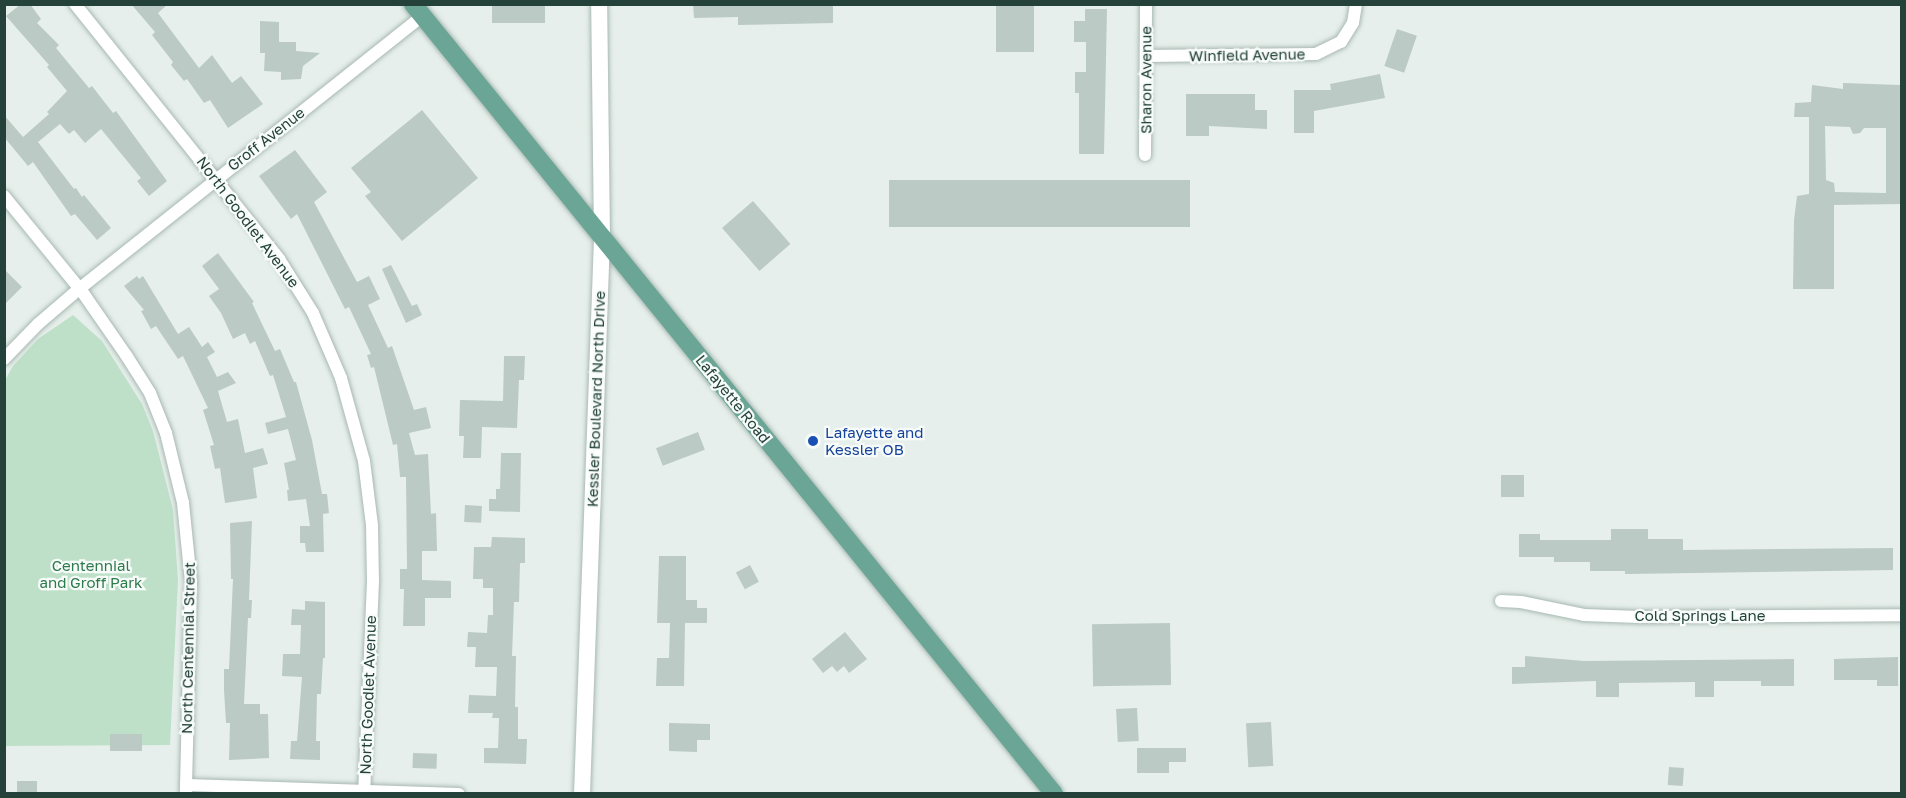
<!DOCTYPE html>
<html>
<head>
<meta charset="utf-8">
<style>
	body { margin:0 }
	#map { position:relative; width:1906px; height:798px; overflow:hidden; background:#e6efeb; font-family:"Golos Text",sans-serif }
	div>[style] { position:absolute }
	.green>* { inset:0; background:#bfe0c8 }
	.building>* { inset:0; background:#bbcac4; transform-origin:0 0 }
	.roads { filter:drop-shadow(0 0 2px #a8b8b2) drop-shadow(0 0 2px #a8b8b2) }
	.minor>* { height:12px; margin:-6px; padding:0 6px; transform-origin:6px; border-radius:6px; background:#fff }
	.secondary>* { height:16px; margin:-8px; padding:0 8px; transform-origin:8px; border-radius:8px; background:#fff }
	.primary>* { height:18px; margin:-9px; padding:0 9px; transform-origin:9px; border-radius:9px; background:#6aa596 }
	.dots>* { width:16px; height:16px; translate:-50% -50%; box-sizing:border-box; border:3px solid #f7fbf9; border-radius:50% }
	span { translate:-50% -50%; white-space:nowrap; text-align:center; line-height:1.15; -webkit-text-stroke:4.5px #f7fbf9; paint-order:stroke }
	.street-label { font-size:15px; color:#24423a }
	.transit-label { font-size:15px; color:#164399 }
	.left { translate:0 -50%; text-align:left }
	.park-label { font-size:15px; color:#2d7a4b }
	.frame { position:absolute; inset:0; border:6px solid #24423a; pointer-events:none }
</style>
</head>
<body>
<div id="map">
	<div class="green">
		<div style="clip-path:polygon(73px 315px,102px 341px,142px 404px,153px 431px,173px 510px,178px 580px,170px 745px,5px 746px,4px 382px,13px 366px,38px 339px)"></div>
	</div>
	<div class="building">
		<div style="clip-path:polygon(21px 4px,30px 4px,41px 19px,37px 23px,59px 45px,56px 48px,89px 88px,92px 86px,113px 113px,116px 111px,167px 181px,149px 196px,137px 181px,141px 178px,101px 129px,85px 143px,74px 130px,69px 134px,60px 124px,38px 142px,74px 189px,76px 188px,82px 197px,84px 195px,111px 228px,97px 240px,75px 214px,71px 216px,33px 162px,28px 166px,4px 137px,4px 115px,23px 137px,49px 114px,47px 112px,67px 91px,47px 67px,49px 65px,6px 16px)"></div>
		<div style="clip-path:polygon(131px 4px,168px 4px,158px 13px,199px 68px,212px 55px,232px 83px,241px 76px,263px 104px,228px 128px,210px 100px,204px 103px,187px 79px,184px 81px,171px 65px,173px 62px,152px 35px,155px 32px)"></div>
		<div style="clip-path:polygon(693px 4px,833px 4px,833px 23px,738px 25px,738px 17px,694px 18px)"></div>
		<div style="left:996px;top:4px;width:38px;height:48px"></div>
		<div style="left:492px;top:6px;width:53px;height:17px"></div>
		<div style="clip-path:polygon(1085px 9px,1107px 9px,1104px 154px,1079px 154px,1079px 93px,1075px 93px,1075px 72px,1086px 72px,1086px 42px,1074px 42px,1074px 21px,1085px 21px)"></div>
		<div style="clip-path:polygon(260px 21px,279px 22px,279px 42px,296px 42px,296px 51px,320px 53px,303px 66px,301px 79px,281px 80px,281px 72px,264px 71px,265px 53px,260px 53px)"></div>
		<div style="left:1397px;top:29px;width:21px;height:39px;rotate:19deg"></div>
		<div style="clip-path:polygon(1380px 74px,1385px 98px,1314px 111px,1314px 133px,1294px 133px,1294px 90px,1331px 90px,1330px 84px)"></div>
		<div style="clip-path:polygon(evenodd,1843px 83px,1900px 85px,1902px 204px,1834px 205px,1834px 289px,1793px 289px,1794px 220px,1797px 196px,1809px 194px,1809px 117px,1794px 117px,1795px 103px,1811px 102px,1812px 85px,1843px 89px,1843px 83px,1825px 126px,1850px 127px,1853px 134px,1860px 133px,1864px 128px,1886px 128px,1886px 193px,1835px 192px,1834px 183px,1826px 180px,1825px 126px)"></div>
		<div style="clip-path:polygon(1186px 94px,1255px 94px,1255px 110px,1267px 110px,1267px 129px,1209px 126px,1209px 136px,1186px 136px)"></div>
		<div style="clip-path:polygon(422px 110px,478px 178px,402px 241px,365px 196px,371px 192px,351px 168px)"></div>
		<div style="clip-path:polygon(295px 150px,327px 192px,314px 202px,357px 282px,369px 276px,380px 299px,368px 305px,388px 348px,392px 346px,414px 410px,426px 407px,431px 428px,409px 433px,415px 455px,428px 454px,431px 514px,436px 513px,437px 551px,422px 551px,422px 580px,451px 581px,451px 598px,425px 598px,425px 626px,403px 626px,404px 589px,400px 589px,400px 569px,407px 569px,406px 477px,400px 477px,397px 444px,393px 445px,374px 367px,371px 368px,367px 355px,371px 354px,349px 307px,345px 309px,297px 214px,291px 219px,259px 176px)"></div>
		<div style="left:1190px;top:180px;width:47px;height:301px;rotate:90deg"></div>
		<div style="left:753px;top:201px;width:57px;height:41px;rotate:49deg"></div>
		<div style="clip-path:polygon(218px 253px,254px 302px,252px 303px,275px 351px,280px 349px,294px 382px,296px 382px,312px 440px,322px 494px,327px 494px,329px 513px,323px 514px,324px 552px,306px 552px,305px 543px,300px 543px,300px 526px,310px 526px,306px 499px,288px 501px,287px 490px,289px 490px,284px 463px,296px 460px,288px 429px,268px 434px,265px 423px,286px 417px,273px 375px,270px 376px,255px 341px,250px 344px,245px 333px,233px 339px,221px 313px,209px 296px,219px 289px,202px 266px)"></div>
		<div style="clip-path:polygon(391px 265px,412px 306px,417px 304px,422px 315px,406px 323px,382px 269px)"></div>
		<div style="clip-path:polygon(4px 269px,22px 287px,4px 305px)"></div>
		<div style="clip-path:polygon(137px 276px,139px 279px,143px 276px,178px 334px,189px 327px,202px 347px,208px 342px,215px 352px,207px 357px,217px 377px,228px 372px,236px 383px,218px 391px,227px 422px,238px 419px,245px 453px,263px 448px,268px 464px,253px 468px,257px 498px,225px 503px,220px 468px,215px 469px,210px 446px,214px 445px,203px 410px,208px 408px,183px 356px,178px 359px,156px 326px,151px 329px,141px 311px,144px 310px,124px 286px)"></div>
		<div style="clip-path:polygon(504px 356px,525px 356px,524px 380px,519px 380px,517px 428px,482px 427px,481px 458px,463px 458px,464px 436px,459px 436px,460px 400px,503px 401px)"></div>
		<div style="left:698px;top:432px;width:19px;height:45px;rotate:69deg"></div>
		<div style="clip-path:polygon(501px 453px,521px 453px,520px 512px,489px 511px,489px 499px,496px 499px,496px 489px,500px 489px)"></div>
		<div style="left:1501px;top:475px;width:23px;height:22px"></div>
		<div style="left:465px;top:505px;width:17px;height:17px;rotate:3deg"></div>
		<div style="clip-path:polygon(252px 521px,249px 600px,252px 600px,251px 618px,248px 618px,244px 704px,260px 704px,260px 714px,268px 714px,269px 758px,229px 760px,230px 723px,226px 723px,224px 690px,224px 669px,229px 669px,233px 579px,231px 579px,230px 523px)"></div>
		<div style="clip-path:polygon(1611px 529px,1648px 529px,1648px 539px,1683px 539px,1683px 550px,1893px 548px,1893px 570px,1625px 574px,1625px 571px,1590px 571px,1590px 562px,1554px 562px,1554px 557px,1519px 557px,1519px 534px,1540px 534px,1540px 540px,1611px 540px)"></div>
		<div style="clip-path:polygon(492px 537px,525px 538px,525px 563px,520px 563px,519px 602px,514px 602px,512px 656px,516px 656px,515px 707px,518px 707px,518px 739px,527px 739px,526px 764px,484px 763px,484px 748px,498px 748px,499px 718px,492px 718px,493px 713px,468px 713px,469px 695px,496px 696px,497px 667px,475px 667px,476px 647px,467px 647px,468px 632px,487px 633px,488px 615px,493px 615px,493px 588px,483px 588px,483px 579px,473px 579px,474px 547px,491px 547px)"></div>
		<div style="clip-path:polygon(659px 556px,686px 556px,686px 600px,697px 600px,697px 608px,707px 608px,707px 623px,685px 623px,684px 686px,656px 686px,657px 658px,669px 658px,670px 623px,657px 623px)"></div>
		<div style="left:750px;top:565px;width:19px;height:16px;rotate:62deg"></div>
		<div style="clip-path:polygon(305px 601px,325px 602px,325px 658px,323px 658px,321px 694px,317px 694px,316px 741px,320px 741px,320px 760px,290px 759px,291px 741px,297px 741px,302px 677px,282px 676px,283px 654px,300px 654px,301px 625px,291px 625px,292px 609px,305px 610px)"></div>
		<div style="left:1170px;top:623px;width:62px;height:78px;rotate:89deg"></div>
		<div style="clip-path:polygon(845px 632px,867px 659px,849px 673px,844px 666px,837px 672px,832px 666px,823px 673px,812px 659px)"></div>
		<div style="clip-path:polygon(1525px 656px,1584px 661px,1794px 659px,1794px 686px,1761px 686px,1761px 681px,1714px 681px,1714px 697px,1695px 697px,1695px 682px,1619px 683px,1619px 697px,1596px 697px,1596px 681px,1512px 684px,1512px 667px,1525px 667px)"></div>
		<div style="clip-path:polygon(1898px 657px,1898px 686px,1877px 686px,1877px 680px,1834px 680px,1834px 659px)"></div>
		<div style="left:1137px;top:708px;width:33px;height:21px;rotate:87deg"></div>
		<div style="left:1271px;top:722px;width:44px;height:25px;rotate:87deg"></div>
		<div style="clip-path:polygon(669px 723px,710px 724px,710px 740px,697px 740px,697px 752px,669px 751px)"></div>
		<div style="left:110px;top:734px;width:32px;height:17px"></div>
		<div style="clip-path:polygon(1137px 748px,1186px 748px,1186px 762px,1169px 762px,1169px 773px,1137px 773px)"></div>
		<div style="left:413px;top:753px;width:24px;height:15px;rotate:2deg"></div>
		<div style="left:1669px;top:767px;width:15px;height:18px;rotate:4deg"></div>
		<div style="left:17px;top:781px;width:20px;height:13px"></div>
	</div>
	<div class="roads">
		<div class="minor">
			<div style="left:75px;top:4px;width:327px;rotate:51.3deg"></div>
			<div style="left:279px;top:259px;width:64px;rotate:57.8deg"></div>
			<div style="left:313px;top:313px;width:71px;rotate:66.7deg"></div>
			<div style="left:341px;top:378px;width:86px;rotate:74.5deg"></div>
			<div style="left:364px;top:461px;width:64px;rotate:82.9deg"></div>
			<div style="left:372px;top:525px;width:56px;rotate:89deg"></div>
			<div style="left:373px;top:581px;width:213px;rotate:92.4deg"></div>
			<div style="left:1146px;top:56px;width:170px;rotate:-0.7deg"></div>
			<div style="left:1316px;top:54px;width:28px;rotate:-26deg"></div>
			<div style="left:1341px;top:42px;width:22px;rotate:-58deg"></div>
			<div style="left:1353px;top:23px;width:19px;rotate:-81deg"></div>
			<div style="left:1145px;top:155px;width:151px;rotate:-89.6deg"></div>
			<div style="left:4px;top:196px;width:125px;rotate:50.8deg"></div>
			<div style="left:83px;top:293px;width:75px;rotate:55.3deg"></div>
			<div style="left:126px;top:355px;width:45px;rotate:57.7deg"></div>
			<div style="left:150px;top:393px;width:43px;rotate:68.2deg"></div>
			<div style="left:166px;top:433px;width:72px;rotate:76.3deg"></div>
			<div style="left:183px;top:503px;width:79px;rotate:84.2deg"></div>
			<div style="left:191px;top:582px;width:212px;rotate:91.4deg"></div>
			<div style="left:4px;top:359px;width:49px;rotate:-45.8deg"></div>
			<div style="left:38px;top:324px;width:54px;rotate:-40.5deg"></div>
			<div style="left:79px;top:289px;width:438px;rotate:-38.5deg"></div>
			<div style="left:1501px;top:601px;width:20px;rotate:3deg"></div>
			<div style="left:1521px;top:602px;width:64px;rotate:11.7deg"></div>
			<div style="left:1584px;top:615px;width:55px;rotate:2.1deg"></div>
			<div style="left:1639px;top:617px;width:263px;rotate:-0.4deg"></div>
			<div style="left:186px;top:785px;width:273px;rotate:1.9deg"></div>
		</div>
		<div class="secondary">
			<div style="left:582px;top:794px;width:557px;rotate:-87.94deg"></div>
			<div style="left:602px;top:237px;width:233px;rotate:-90.7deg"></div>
		</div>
		<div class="primary">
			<div style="left:413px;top:4px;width:1017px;rotate:50.94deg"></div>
		</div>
	</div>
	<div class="dots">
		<div style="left:813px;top:441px;background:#1a4fb4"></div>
	</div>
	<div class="street-label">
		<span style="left:1247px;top:55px;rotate:-1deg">Winfield Avenue</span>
		<span style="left:1146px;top:80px;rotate:-90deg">Sharon Avenue</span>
		<span style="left:266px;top:139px;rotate:-38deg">Groff Avenue</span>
		<span style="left:248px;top:222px;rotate:53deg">North Goodlet Avenue</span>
		<span style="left:596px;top:399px;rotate:-88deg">Kessler Boulevard North Drive</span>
		<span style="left:733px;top:399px;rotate:51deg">Lafayette Road</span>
		<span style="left:1700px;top:616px">Cold Springs Lane</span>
		<span style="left:188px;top:648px;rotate:-89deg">North Centennial Street</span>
		<span style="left:368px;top:695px;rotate:-88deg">North Goodlet Avenue</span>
	</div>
	<div class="transit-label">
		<span class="left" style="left:825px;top:441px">Lafayette and<br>Kessler OB</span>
	</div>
	<div class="park-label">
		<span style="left:91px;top:574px">Centennial<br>and Groff Park</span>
	</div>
	<div class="frame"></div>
</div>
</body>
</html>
